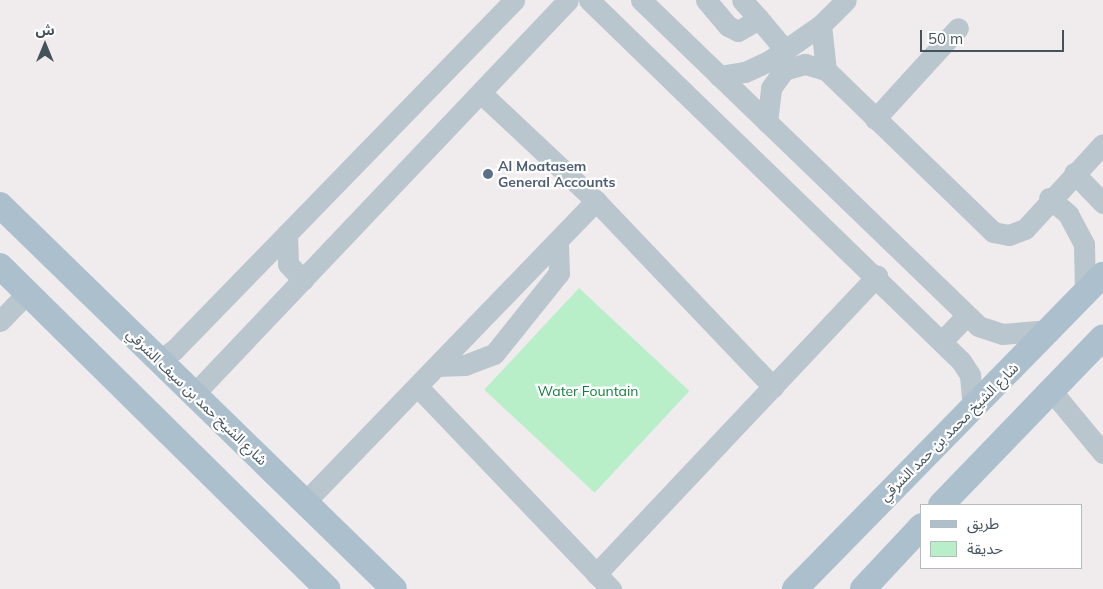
<!DOCTYPE html>
<html>
<head>
<meta charset="utf-8">
<style>
	body { margin:0 }
	#map { position:relative; width:1103px; height:589px; overflow:hidden; background:#f0eced; font-family:Mulish,"Noto Sans Arabic",sans-serif }
	div>[style] { position:absolute }
	.green>* { inset:0; background:#b8efc9; transform-origin:0 0 }
	.minor>* { height:21px; margin:-10.5px; padding:0 10.5px; transform-origin:10.5px; border-radius:10.5px; background:#bac6cd }
	.major>* { height:26px; margin:-13px; padding:0 13px; transform-origin:13px; border-radius:13px; background:#abbfcd }
	.dots>* { width:14px; height:14px; translate:-50% -50%; box-sizing:border-box; border:2px solid #fff; border-radius:50% }
	span { translate:-50% -50%; white-space:nowrap; text-align:center; line-height:1.15; -webkit-text-stroke:4.5px #fff; paint-order:stroke }
	.service-label { font-size:14px; color:#4e5e75; font-weight:700 }
	.left { translate:0 -50%; text-align:left }
	.park-label { font-size:14px; color:#147d3f }
	.street-label { font-size:14px; color:#44525a }
	.legend { position:absolute; left:920px; top:504px; width:162px; height:65px; box-sizing:border-box; background:#fff; border:1px solid #b4babd; margin:0; padding:6px 9px; list-style:none; font-size:15px; color:#44525a }
	.legend li { display:flex; align-items:center; gap:10px; height:25px }
	.legend b { width:25px; border:1px solid #b4babd }
	.north { position:absolute; left:20px; top:20px; width:50px; height:50px; -webkit-text-stroke:4px #fff; paint-order:stroke; rotate:0deg; font-size:14px; font-weight:700; line-height:20px; text-align:center; color:#44525a }
	.north::after { content:''; display:block; margin:auto; width:18px; height:22px; background:#44525a; clip-path:polygon(50% 0,100% 100%,50% 72%,0 100%) }
	.scale { position:absolute; left:920px; top:30px; width:144px; height:22px; box-sizing:border-box; border:2px solid #44525a; border-top:0; padding-left:6px; font-size:15px; line-height:18px; white-space:nowrap; color:#44525a; -webkit-text-stroke:4px #fff; paint-order:stroke }
</style>
</head>
<body>
<div id="map">
	<div class="green">
		<div style="left:579px;top:288px;width:151px;height:139px;rotate:43deg"></div>
	</div>
	<div class="minor">
		<div style="left:589px;top:0;width:518px;rotate:44.14deg"></div>
		<div style="left:961px;top:361px;width:17px;rotate:57deg"></div>
		<div style="left:970px;top:375px;width:34px;rotate:85deg"></div>
		<div style="left:641px;top:0;width:469px;rotate:44deg"></div>
		<div style="left:978px;top:326px;width:25px;rotate:18deg"></div>
		<div style="left:1002px;top:334px;width:48px;rotate:-4.8deg"></div>
		<div style="left:706px;top:0;width:34px;rotate:50deg"></div>
		<div style="left:728px;top:26px;width:11px;rotate:27deg"></div>
		<div style="left:738px;top:31px;width:24px;rotate:-30deg"></div>
		<div style="left:759px;top:19px;width:25px;rotate:-132deg"></div>
		<div style="left:759px;top:19px;width:40px;rotate:50deg"></div>
		<div style="left:821px;top:25px;width:45px;rotate:83.7deg"></div>
		<div style="left:719px;top:76px;width:26px;rotate:-9deg"></div>
		<div style="left:745px;top:72px;width:26px;rotate:-25deg"></div>
		<div style="left:769px;top:61px;width:63px;rotate:-34.7deg"></div>
		<div style="left:821px;top:25px;width:35px;rotate:-45deg"></div>
		<div style="left:482px;top:94px;width:156px;rotate:43.2deg"></div>
		<div style="left:596px;top:201px;width:257px;rotate:46.4deg"></div>
		<div style="left:875px;top:119px;width:123px;rotate:-47.6deg"></div>
		<div style="left:767px;top:122px;width:34px;rotate:-83deg"></div>
		<div style="left:771px;top:88px;width:22px;rotate:-54deg"></div>
		<div style="left:784px;top:70px;width:22px;rotate:-16deg"></div>
		<div style="left:805px;top:64px;width:22px;rotate:16deg"></div>
		<div style="left:826px;top:70px;width:233px;rotate:44.1deg"></div>
		<div style="left:993px;top:232px;width:16px;rotate:11deg"></div>
		<div style="left:1009px;top:235px;width:17px;rotate:-21deg"></div>
		<div style="left:1025px;top:229px;width:115px;rotate:-47.5deg"></div>
		<div style="left:1074px;top:173px;width:42px;rotate:46deg"></div>
		<div style="left:1049px;top:198px;width:25px;rotate:40deg"></div>
		<div style="left:1068px;top:214px;width:34px;rotate:62deg"></div>
		<div style="left:1084px;top:244px;width:50px;rotate:88.9deg"></div>
		<div style="left:287px;top:234px;width:30px;rotate:88deg"></div>
		<div style="left:288px;top:264px;width:22px;rotate:47deg"></div>
		<div style="left:0;top:321px;width:39px;rotate:-46deg"></div>
		<div style="left:942px;top:341px;width:35px;rotate:-46deg"></div>
		<div style="left:159px;top:360px;width:18px;rotate:-34deg"></div>
		<div style="left:174px;top:350px;width:488px;rotate:-45.8deg"></div>
		<div style="left:437px;top:366px;width:28px;rotate:-2deg"></div>
		<div style="left:465px;top:365px;width:31px;rotate:-21deg"></div>
		<div style="left:494px;top:354px;width:104px;rotate:-51.3deg"></div>
		<div style="left:559px;top:273px;width:32px;rotate:-92deg"></div>
		<div style="left:417px;top:386px;width:281px;rotate:46.3deg"></div>
		<div style="left:1050px;top:389px;width:83px;rotate:50.4deg"></div>
		<div style="left:194px;top:394px;width:543px;rotate:-46.49deg"></div>
		<div style="left:305px;top:502px;width:419px;rotate:-46deg"></div>
		<div style="left:596px;top:574px;width:410px;rotate:-46.7deg"></div>
	</div>
	<div class="major">
		<div style="left:0;top:205px;width:550px;rotate:44.26deg"></div>
		<div style="left:0;top:266px;width:460px;rotate:44.6deg"></div>
		<div style="left:941px;top:505px;width:233px;rotate:-46deg"></div>
		<div style="left:795px;top:589px;width:440px;rotate:-45.6deg"></div>
		<div style="left:863px;top:589px;width:86px;rotate:-46.9deg"></div>
	</div>
	<div class="dots">
		<div style="left:488px;top:174px;background:#5c6f8a"></div>
	</div>
	<div class="service-label">
		<span class="left" style="left:498px;top:174px">Al Moatasem<br>General Accounts</span>
	</div>
	<div class="park-label">
		<span style="left:588px;top:391px">Water Fountain</span>
	</div>
	<div class="street-label">
		<span style="left:197px;top:397px;rotate:44deg">شارع الشيخ حمد بن سيف الشرقي</span>
		<span style="left:949px;top:432px;rotate:-45deg">شارع الشيخ محمد بن حمد الشرقي</span>
	</div>
	<ul class="legend">
	<li><b style="height:6px;background:#abbfcd"></b>طريق</li>
	<li><b style="height:14px;background:#b8efc9"></b>حديقة</li>
	</ul>
	<div class="north">ش</div>
	<div class="scale">50 m</div>
</div>
</body>
</html>
